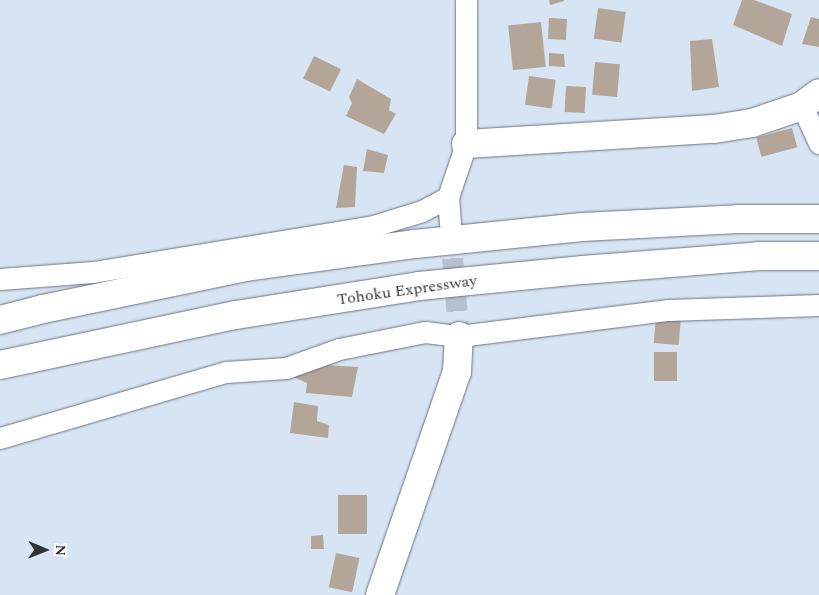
<!DOCTYPE html>
<html>
<head>
<meta charset="utf-8">
<style>
	body { margin:0 }
	#map { position:relative; width:819px; height:595px; overflow:hidden; background:#d7e4f3; font-family:Spectral,serif }
	div>[style] { position:absolute }
	.building>* { inset:0; background:#b3a698; transform-origin:0 0 }
	.minor-tunnel>* { height:21px; margin-top:-10.5px; transform-origin:0; background:repeating-linear-gradient(90deg,#b5c1ce 0 21px,transparent 0 32px) }
	.roads { filter:drop-shadow(0 0 1px #697482) drop-shadow(0 0 1px #697482) }
	.minor>* { height:21px; margin:-10.5px; padding:0 10.5px; transform-origin:10.5px; border-radius:10.5px; background:#fff }
	.tertiary>* { height:28px; margin:-14px; padding:0 14px; transform-origin:14px; border-radius:14px; background:#fff }
	.motorway>* { height:28px; margin:-14px; padding:0 14px; transform-origin:14px; border-radius:14px; background:#fff }
	span { translate:-50% -50%; white-space:nowrap; text-align:center; line-height:1.15; -webkit-text-stroke:4.5px #fff; paint-order:stroke }
	.street-label { font-size:16px; color:#2f3439 }
	.north { position:absolute; left:20px; top:525px; width:50px; height:50px; -webkit-text-stroke:4px #fff; paint-order:stroke; rotate:91deg; font-size:14px; font-weight:700; line-height:20px; text-align:center; color:#2f3439 }
	.north::after { content:''; display:block; margin:auto; width:18px; height:22px; background:#2f3439; clip-path:polygon(50% 0,100% 100%,50% 72%,0 100%) }
</style>
</head>
<body>
<div id="map">
	<div class="building">
		<div style="clip-path:polygon(549px 0,564px 0,564px 1px,550px 5px)"></div>
		<div style="clip-path:polygon(742px 0,754px 0,792px 14px,782px 46px,733px 25px)"></div>
		<div style="left:598px;top:8px;width:28px;height:31px;rotate:8deg"></div>
		<div style="clip-path:polygon(811px 17px,819px 19px,819px 47px,802px 44px)"></div>
		<div style="left:549px;top:18px;width:18px;height:21px;rotate:3deg"></div>
		<div style="left:541px;top:22px;width:45px;height:33px;rotate:84deg"></div>
		<div style="clip-path:polygon(712px 39px,719px 87px,692px 91px,690px 41px)"></div>
		<div style="clip-path:polygon(549px 53px,564px 54px,565px 67px,549px 66px)"></div>
		<div style="left:314px;top:56px;width:30px;height:25px;rotate:26deg"></div>
		<div style="left:595px;top:62px;width:25px;height:33px;rotate:5deg"></div>
		<div style="left:529px;top:76px;width:27px;height:29px;rotate:8deg"></div>
		<div style="clip-path:polygon(357px 79px,391px 99px,389px 110px,396px 114px,384px 134px,346px 116px,352px 103px,349px 97px)"></div>
		<div style="left:566px;top:86px;width:20px;height:26px;rotate:3deg"></div>
		<div style="left:792px;top:128px;width:20px;height:37px;rotate:75deg"></div>
		<div style="clip-path:polygon(367px 149px,388px 155px,384px 173px,363px 171px)"></div>
		<div style="clip-path:polygon(344px 165px,357px 167px,355px 207px,336px 208px)"></div>
		<div style="left:656px;top:317px;width:25px;height:26px;rotate:5deg"></div>
		<div style="left:654px;top:352px;width:23px;height:29px"></div>
		<div style="clip-path:polygon(309px 364px,358px 367px,352px 397px,306px 393px,307px 383px,293px 377px,294px 370px)"></div>
		<div style="clip-path:polygon(294px 402px,318px 406px,317px 421px,329px 425px,328px 438px,290px 433px)"></div>
		<div style="left:338px;top:495px;width:29px;height:39px"></div>
		<div style="clip-path:polygon(323px 535px,324px 549px,311px 549px,311px 536px)"></div>
		<div style="left:336px;top:553px;width:24px;height:35px;rotate:12deg"></div>
	</div>
	<div class="minor-tunnel">
		<div style="left:450px;top:226px;width:110px;rotate:85.3deg"></div>
	</div>
	<div class="roads">
		<div class="minor">
			<div style="left:802px;top:106px;width:41px;rotate:65.3deg"></div>
			<div style="left:450px;top:224px;width:27px;rotate:-94deg"></div>
			<div style="left:448px;top:197px;width:56px;rotate:-71.2deg"></div>
			<div style="left:466px;top:144px;width:144px;rotate:-90deg"></div>
			<div style="left:0;top:279px;width:93px;rotate:-4.3deg"></div>
			<div style="left:93px;top:272px;width:284px;rotate:-9.3deg"></div>
			<div style="left:373px;top:226px;width:51px;rotate:-17deg"></div>
			<div style="left:422px;top:211px;width:30px;rotate:-28deg"></div>
			<div style="left:0;top:438px;width:235px;rotate:-16.3deg"></div>
			<div style="left:226px;top:372px;width:60px;rotate:-3.8deg"></div>
			<div style="left:286px;top:368px;width:56px;rotate:-19.7deg"></div>
			<div style="left:339px;top:349px;width:88px;rotate:-11.2deg"></div>
			<div style="left:425px;top:332px;width:34px;rotate:7deg"></div>
			<div style="left:459px;top:336px;width:211px;rotate:-7.1deg"></div>
			<div style="left:668px;top:310px;width:151px;rotate:-1.9deg"></div>
		</div>
		<div class="tertiary">
			<div style="left:466px;top:144px;width:248px;rotate:-3.5deg"></div>
			<div style="left:714px;top:129px;width:38px;rotate:-9deg"></div>
			<div style="left:752px;top:123px;width:53px;rotate:-18.8deg"></div>
			<div style="left:802px;top:106px;width:21px;rotate:-37deg"></div>
			<div style="left:380px;top:595px;width:236px;rotate:-71deg"></div>
			<div style="left:457px;top:372px;width:36px;rotate:-87deg"></div>
		</div>
		<div class="motorway">
			<div style="left:0;top:320px;width:44px;rotate:-14.3deg"></div>
			<div style="left:43px;top:309px;width:207px;rotate:-11.7deg"></div>
			<div style="left:246px;top:267px;width:171px;rotate:-7.8deg"></div>
			<div style="left:415px;top:244px;width:168px;rotate:-5.8deg"></div>
			<div style="left:582px;top:227px;width:156px;rotate:-2.9deg"></div>
			<div style="left:738px;top:219px;width:81px"></div>
			<div style="left:0;top:365px;width:241px;rotate:-12deg"></div>
			<div style="left:236px;top:315px;width:185px;rotate:-9deg"></div>
			<div style="left:419px;top:286px;width:165px;rotate:-5.6deg"></div>
			<div style="left:583px;top:270px;width:177px;rotate:-4.5deg"></div>
			<div style="left:759px;top:256px;width:60px"></div>
		</div>
	</div>
	<div class="street-label">
		<span style="left:407px;top:290px;rotate:-8deg">Tohoku Expressway</span>
	</div>
	<div class="north">N</div>
</div>
</body>
</html>
